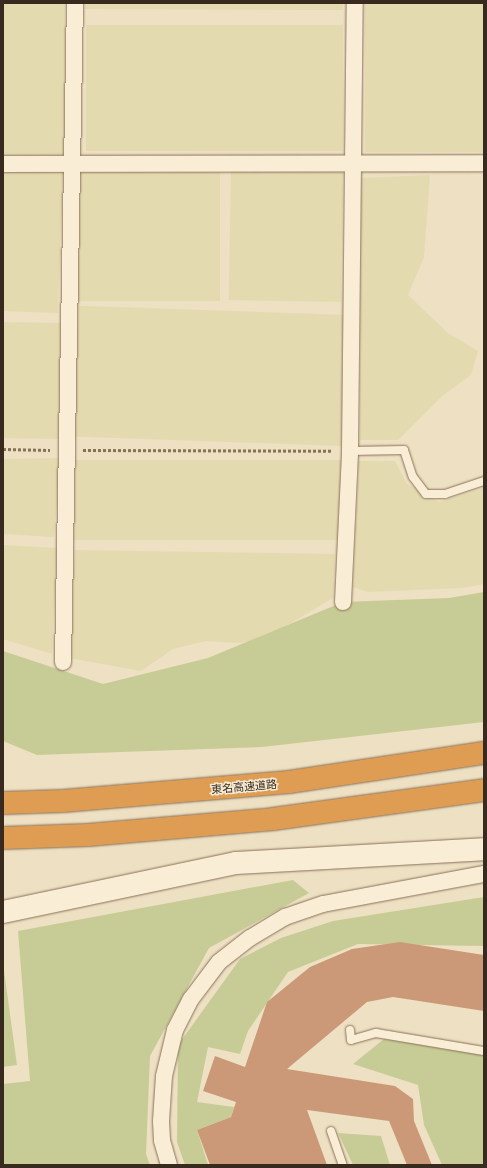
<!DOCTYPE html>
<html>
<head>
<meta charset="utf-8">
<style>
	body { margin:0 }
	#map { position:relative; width:487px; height:1168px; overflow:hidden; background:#eee0c2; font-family:Georgia,"Noto Sans JP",serif }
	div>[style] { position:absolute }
	.farmland>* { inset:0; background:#e4dab0; transform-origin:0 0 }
	.green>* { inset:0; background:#c7cc96 }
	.building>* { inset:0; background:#cc9978 }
	.path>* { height:2.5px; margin-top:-1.25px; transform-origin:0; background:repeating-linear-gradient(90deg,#887159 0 3px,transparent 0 5px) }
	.roads { filter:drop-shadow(0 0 1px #887159) drop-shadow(0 0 1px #887159) }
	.lane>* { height:8px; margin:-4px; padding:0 4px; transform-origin:4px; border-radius:4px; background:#f9edd6 }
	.street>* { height:16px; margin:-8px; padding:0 8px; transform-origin:8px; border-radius:8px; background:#f9edd6 }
	.secondary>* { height:22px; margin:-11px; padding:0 11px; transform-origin:11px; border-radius:11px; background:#f9edd6 }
	.highway>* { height:22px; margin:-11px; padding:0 11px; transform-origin:11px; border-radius:11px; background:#de9d53 }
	span { translate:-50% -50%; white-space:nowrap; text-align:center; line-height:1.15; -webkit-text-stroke:3px #f5ead2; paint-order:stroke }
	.street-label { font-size:11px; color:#382a1e }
	.frame { position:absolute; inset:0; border:4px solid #382a1e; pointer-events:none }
</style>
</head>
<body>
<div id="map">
	<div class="farmland">
		<div style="left:3px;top:3px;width:62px;height:152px"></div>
		<div style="clip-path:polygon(85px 3px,343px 3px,343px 10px,85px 9px)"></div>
		<div style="left:365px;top:3px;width:119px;height:149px"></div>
		<div style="left:86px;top:25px;width:257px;height:126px"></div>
		<div style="left:63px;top:169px;width:144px;height:60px;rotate:92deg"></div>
		<div style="left:343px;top:170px;width:132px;height:112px;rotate:91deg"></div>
		<div style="left:78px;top:171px;width:142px;height:130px"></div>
		<div style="clip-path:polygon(430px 175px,424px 257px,408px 295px,448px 333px,478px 351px,471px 375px,442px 396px,398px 440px,360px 440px,360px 178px)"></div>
		<div style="left:346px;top:315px;width:131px;height:268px;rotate:92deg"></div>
		<div style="left:3px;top:322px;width:58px;height:116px;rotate:1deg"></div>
		<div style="clip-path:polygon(61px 458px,54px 537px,3px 534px,3px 459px)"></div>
		<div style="left:73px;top:460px;width:269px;height:80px"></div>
		<div style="clip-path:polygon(359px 461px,395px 461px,407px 484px,439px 502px,484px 488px,484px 584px,462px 588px,368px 592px,353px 587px)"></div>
		<div style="clip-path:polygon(3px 545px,57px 548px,52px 654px,3px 639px)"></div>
		<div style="clip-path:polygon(75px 550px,335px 554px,333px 598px,264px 639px,239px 643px,206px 641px,173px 649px,141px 671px,69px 658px)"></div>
	</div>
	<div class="green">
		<div style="clip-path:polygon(484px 592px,484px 722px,262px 747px,37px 755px,3px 741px,3px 651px,103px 684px,208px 658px,343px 602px,449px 598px)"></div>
		<div style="clip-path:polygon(293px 880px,309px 893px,209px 948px,150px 1056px,146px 1154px,150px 1165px,3px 1165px,3px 1084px,30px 1081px,18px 931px)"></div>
		<div style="clip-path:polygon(484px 897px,484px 946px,358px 944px,288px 972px,248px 1031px,240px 1054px,208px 1047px,197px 1102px,234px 1107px,231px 1117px,197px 1130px,208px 1165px,185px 1165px,177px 1142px,178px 1045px,240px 959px,281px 938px,333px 921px)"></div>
		<div style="clip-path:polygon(3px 963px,17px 1065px,3px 1067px)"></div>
		<div style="clip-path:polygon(384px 1039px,484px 1053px,484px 1165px,442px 1165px,424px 1125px,418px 1085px,353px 1064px)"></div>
		<div style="clip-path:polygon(338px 1133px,381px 1136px,390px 1165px,353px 1165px)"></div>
	</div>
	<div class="building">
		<div style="clip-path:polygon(400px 942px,484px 955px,484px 1011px,393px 997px,367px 1002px,287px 1069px,395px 1086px,413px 1099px,414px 1121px,432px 1165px,407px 1165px,389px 1121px,307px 1110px,327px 1165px,210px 1165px,197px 1130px,231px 1117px,236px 1102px,203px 1091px,215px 1056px,245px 1067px,267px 1002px,310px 967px,352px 949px)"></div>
	</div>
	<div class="path">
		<div style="left:3px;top:449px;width:47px;rotate:1.2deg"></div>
		<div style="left:83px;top:450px;width:249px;rotate:0.2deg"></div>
	</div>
	<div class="roads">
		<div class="lane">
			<div style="left:350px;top:451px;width:54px;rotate:-1.1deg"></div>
			<div style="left:404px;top:450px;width:28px;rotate:72deg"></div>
			<div style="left:413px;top:477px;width:21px;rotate:53deg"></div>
			<div style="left:426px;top:494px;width:19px"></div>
			<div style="left:445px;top:494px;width:41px;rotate:-18.4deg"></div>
			<div style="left:350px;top:1030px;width:10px;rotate:84deg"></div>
			<div style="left:351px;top:1040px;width:26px;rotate:-16deg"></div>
			<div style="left:376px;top:1033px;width:109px;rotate:9.5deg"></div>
			<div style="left:331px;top:1131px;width:36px;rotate:71deg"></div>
		</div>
		<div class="street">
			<div style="left:3px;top:164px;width:481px;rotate:-0.1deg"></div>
			<div style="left:343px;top:602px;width:151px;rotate:-87.3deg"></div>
			<div style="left:350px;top:451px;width:448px;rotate:-89.4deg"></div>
			<div style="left:63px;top:662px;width:659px;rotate:-88.96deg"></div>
			<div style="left:169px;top:1165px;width:26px;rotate:-106deg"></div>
			<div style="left:162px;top:1140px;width:19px;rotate:-93deg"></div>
			<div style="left:161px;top:1121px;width:45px;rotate:-86.2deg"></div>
			<div style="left:164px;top:1076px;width:47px;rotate:-76.6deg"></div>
			<div style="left:175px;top:1030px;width:35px;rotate:-63deg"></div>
			<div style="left:191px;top:999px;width:46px;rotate:-52.9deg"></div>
			<div style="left:219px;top:962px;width:39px;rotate:-38deg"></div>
			<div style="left:250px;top:938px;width:41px;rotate:-31deg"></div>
			<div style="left:285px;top:917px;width:40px;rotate:-18.9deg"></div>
			<div style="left:323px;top:904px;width:164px;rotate:-10.6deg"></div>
		</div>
		<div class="secondary">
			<div style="left:3px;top:912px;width:238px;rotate:-11.9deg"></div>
			<div style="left:236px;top:863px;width:248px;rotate:-3.2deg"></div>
		</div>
		<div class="highway">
			<div style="left:3px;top:803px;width:60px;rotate:-1.9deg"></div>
			<div style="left:63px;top:801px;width:227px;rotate:-4.8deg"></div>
			<div style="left:289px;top:782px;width:197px;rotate:-8.5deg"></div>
			<div style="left:3px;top:838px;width:85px;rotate:-2deg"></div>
			<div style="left:88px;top:835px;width:186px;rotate:-4.9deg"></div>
			<div style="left:273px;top:819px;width:213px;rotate:-7.8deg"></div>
		</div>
	</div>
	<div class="street-label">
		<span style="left:244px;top:786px;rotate:-5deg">東名高速道路</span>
	</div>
	<div class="frame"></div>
</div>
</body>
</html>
